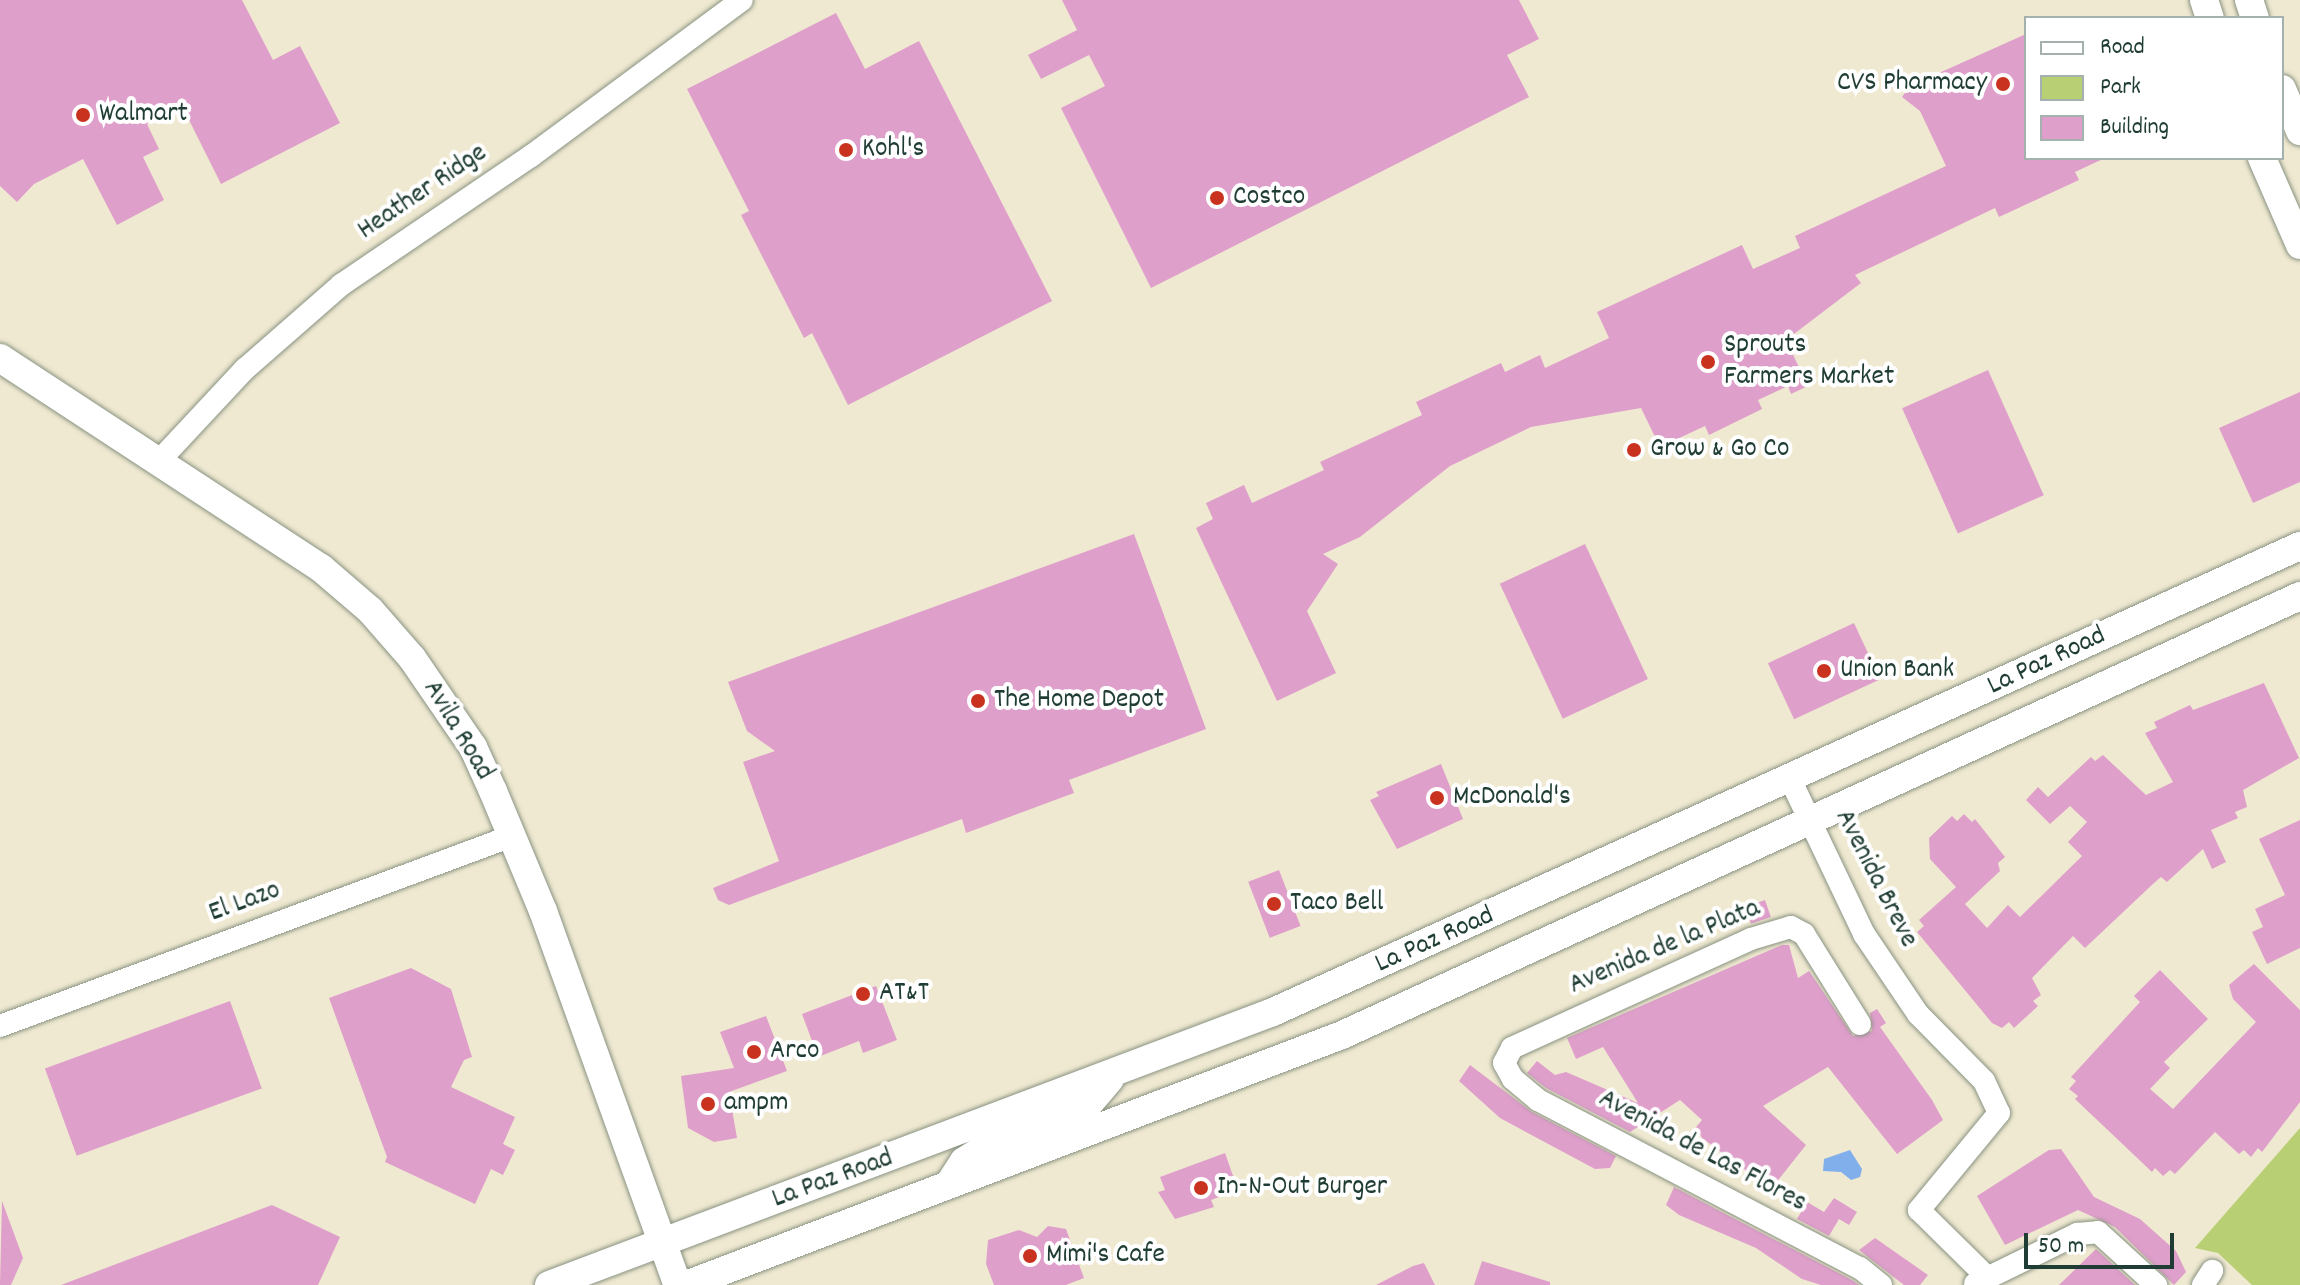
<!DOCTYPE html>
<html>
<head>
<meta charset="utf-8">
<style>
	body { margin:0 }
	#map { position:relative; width:2300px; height:1285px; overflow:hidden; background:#f0e9d1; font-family:Dekko,sans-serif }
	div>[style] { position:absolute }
	.green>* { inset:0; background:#b8cf73 }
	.water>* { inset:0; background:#80afeb }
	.building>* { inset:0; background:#df9fcb; transform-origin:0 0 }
	.roads { filter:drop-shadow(0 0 2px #889382) drop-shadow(0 0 2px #889382) }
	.minor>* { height:22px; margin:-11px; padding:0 11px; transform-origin:11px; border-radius:11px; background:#fff }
	.major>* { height:28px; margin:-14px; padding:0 14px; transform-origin:14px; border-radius:14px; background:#fff }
	.dots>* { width:22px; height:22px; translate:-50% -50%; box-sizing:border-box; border:4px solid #fff; border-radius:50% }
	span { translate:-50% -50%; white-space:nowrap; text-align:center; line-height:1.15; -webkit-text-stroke:8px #fff; paint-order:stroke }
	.poi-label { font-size:28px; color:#1f3d34 }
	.right { translate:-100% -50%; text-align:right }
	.left { translate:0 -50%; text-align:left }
	.street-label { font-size:28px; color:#1f3d34 }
	.legend { position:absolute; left:2024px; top:16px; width:260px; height:144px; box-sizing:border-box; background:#fff; border:2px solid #a5b1ae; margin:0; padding:10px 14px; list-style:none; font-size:24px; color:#1f3d34 }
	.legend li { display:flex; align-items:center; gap:16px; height:40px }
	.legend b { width:40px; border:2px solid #a5b1ae }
	.scale { position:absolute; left:2024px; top:1233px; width:150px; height:36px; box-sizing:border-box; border:4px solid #1f3d34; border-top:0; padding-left:10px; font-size:24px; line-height:28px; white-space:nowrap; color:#1f3d34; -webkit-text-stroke:6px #fff; paint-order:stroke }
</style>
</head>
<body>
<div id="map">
	<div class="green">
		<div style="clip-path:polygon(2300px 1128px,2300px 1285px,2252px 1285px,2218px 1253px,2195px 1248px)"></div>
	</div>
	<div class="water">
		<div style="clip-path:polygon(1850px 1150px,1862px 1169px,1860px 1177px,1851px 1180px,1841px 1172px,1823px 1171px,1824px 1159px)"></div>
	</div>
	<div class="building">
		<div style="clip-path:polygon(0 0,242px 0,273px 60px,300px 46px,340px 123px,221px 184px,182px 106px,147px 124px,159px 149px,143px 157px,164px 200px,117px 225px,83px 159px,34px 184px,17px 202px,0 186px)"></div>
		<div style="clip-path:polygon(1062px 0,1519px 0,1539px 39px,1507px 55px,1529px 97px,1151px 288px,1061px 108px,1105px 86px,1089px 55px,1041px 79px,1028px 55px,1077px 30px)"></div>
		<div style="clip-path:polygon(836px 13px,865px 69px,919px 41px,1052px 301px,848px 405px,812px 333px,804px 338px,741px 215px,749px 211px,687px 89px)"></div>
		<div style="clip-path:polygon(2026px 34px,2026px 158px,2105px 158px,2075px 172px,2079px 180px,1999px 217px,1995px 208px,1855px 275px,1861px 283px,1786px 340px,1808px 386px,1791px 394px,1788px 386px,1758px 400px,1762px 409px,1709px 435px,1705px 426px,1660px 447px,1641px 408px,1531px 427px,1450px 466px,1360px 537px,1323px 554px,1338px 564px,1307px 611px,1336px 673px,1277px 701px,1196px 528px,1213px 519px,1206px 503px,1244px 485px,1252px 503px,1324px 470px,1320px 462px,1422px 415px,1416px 402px,1501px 363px,1505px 372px,1540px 355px,1545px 368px,1609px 338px,1597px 312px,1742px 245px,1753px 269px,1800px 248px,1795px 236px,1946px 166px,1920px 111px,1902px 97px,1910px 86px)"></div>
		<div style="left:1988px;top:370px;width:137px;height:94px;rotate:66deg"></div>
		<div style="clip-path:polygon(2300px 392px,2300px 482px,2253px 503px,2219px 428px)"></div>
		<div style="clip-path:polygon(1134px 534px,1206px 729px,1069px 780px,1074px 793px,966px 833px,962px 819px,729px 905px,718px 900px,713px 888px,779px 861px,743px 762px,775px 751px,747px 731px,728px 682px)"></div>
		<div style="left:1585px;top:544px;width:149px;height:94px;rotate:65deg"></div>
		<div style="left:1854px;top:623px;width:62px;height:95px;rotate:65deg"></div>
		<div style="clip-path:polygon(2264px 683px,2299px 758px,2243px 790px,2247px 807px,2235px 812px,2238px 818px,2211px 830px,2226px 862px,2212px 869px,2203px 849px,2167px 882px,2161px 877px,2154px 883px,2085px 948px,2073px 936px,2032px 978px,2041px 995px,2033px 1001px,2038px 1006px,2014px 1028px,2009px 1022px,2002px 1028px,1992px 1023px,1917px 932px,1924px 926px,1919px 920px,1956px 887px,1930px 859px,1929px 838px,1952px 816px,1957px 821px,1964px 814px,1972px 822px,1975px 819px,2005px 857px,1998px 863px,2000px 871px,1965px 904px,1987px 928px,2008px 905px,2020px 917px,2082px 856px,2068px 842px,2087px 822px,2070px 806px,2050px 824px,2026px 800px,2038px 787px,2048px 797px,2091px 757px,2095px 761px,2103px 755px,2146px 795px,2173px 782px,2145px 733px,2157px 728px,2154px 722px,2190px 705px,2193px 710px)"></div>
		<div style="clip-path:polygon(1441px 764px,1463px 819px,1397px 849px,1370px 800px,1379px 796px,1376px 792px)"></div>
		<div style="clip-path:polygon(2300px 820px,2300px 948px,2267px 964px,2252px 932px,2263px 927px,2255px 909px,2285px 895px,2259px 839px)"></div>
		<div style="left:1279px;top:870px;width:60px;height:33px;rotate:69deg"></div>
		<div style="left:1765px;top:900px;width:18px;height:21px;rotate:71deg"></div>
		<div style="clip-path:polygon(1782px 945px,1789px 945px,1798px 978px,1809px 971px,1853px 1036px,1872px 1031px,1870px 1013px,1877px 1009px,1886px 1023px,1880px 1027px,1932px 1100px,1943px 1120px,1897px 1154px,1828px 1067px,1763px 1106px,1806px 1145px,1771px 1189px,1702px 1138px,1696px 1127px,1702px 1120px,1680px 1100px,1630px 1132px,1546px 1088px,1527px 1073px,1537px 1061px,1555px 1075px,1566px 1072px,1638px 1103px,1603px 1047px,1576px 1059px,1567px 1038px)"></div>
		<div style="clip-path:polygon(2254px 964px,2300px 1010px,2300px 1102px,2262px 1152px,2258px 1148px,2251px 1157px,2244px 1150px,2239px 1154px,2215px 1132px,2175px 1174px,2170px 1170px,2163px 1176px,2155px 1168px,2152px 1172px,2075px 1099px,2078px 1096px,2069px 1089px,2076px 1081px,2071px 1077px,2140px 1002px,2134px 996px,2160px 970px,2208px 1019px,2164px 1062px,2170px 1068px,2150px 1089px,2173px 1109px,2256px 1022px,2233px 999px,2229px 985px)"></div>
		<div style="clip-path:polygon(411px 968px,451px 989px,472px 1057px,464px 1060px,451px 1087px,515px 1117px,503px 1144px,515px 1150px,503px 1175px,491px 1169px,475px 1204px,385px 1162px,387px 1157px,329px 998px)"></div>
		<div style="clip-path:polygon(876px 986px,897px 1040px,863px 1053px,859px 1041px,818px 1057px,802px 1014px)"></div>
		<div style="left:230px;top:1001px;width:93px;height:197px;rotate:70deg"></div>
		<div style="clip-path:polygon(766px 1016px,787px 1071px,729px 1092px,737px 1138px,714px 1142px,688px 1128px,681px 1076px,734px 1068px,720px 1032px)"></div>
		<div style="clip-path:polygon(1470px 1065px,1532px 1112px,1616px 1156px,1610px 1168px,1595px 1169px,1500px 1118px,1459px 1081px)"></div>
		<div style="clip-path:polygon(2061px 1149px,2094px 1197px,2140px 1219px,2176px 1251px,2186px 1272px,2174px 1285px,2115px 1227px,2078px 1210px,2005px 1245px,1977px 1196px,2049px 1150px)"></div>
		<div style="clip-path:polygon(1225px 1153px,1238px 1190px,1211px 1200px,1214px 1207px,1175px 1219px,1158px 1192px,1165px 1190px,1160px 1177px)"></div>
		<div style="clip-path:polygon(1674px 1187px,1852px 1280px,1859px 1285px,1821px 1285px,1802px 1279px,1756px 1248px,1679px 1215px,1666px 1205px)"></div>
		<div style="clip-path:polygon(1834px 1198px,1857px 1212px,1849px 1225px,1839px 1219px,1829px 1236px,1797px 1219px,1807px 1202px,1824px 1212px)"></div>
		<div style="clip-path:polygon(2px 1201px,23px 1258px,11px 1285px,0 1285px)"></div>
		<div style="clip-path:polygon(272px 1205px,340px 1237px,318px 1285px,61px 1285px)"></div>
		<div style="clip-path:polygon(1048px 1226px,1066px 1229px,1084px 1278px,1066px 1285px,994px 1285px,986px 1264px,988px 1240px,1019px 1230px,1037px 1237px)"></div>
		<div style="clip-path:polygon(1875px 1238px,1928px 1275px,1920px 1285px,1904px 1285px,1859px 1250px)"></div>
		<div style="clip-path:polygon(2096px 1249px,2135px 1285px,2059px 1285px)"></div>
		<div style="clip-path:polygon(1482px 1261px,1550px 1282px,1550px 1285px,1474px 1285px)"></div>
		<div style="clip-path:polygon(1424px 1263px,1435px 1285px,1376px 1285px,1413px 1266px)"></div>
	</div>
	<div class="roads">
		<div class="minor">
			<div style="left:160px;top:460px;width:125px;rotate:-47deg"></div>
			<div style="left:245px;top:369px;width:128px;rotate:-41.2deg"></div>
			<div style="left:341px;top:285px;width:230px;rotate:-34.2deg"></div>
			<div style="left:531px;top:156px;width:262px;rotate:-36.5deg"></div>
			<div style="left:1791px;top:781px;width:170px;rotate:64.5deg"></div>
			<div style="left:1864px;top:934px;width:97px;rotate:56deg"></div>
			<div style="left:1918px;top:1014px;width:94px;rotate:45.4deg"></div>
			<div style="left:1984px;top:1081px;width:35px;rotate:65deg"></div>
			<div style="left:1999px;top:1113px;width:126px;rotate:129.5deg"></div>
			<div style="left:1919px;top:1210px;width:94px;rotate:44.6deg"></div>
			<div style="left:1860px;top:1024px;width:106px;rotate:-121.9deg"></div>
			<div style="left:1804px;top:934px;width:15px;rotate:-152deg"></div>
			<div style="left:1791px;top:927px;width:42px;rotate:163.3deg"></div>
			<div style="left:1751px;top:939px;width:263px;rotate:155.5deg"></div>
			<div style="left:1512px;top:1048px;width:17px;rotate:118deg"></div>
			<div style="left:1504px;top:1063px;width:18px;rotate:61deg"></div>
			<div style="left:1513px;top:1079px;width:33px;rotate:40deg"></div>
			<div style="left:1538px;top:1100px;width:363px;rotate:27.6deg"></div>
			<div style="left:1860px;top:1268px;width:27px;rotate:39deg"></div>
			<div style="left:0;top:1026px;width:546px;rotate:-20.36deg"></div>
			<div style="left:1975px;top:1284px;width:114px;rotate:-26.1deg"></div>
			<div style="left:2077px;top:1234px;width:21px;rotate:-5deg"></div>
			<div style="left:2098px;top:1232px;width:79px;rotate:42.4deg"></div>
			<div style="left:2203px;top:1285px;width:17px;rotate:-57deg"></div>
		</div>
		<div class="major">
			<div style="left:2204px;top:0;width:19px;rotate:72deg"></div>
			<div style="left:2249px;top:0;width:19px;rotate:72deg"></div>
			<div style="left:2282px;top:89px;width:46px;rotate:66.8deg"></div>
			<div style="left:2262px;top:158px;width:95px;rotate:66.4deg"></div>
			<div style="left:0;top:358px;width:384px;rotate:33.2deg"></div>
			<div style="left:321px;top:568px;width:65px;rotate:40.6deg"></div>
			<div style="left:370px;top:610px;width:64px;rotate:48.8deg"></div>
			<div style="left:412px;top:658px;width:108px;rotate:55.6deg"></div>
			<div style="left:473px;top:747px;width:48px;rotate:65.6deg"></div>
			<div style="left:493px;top:791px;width:130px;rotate:67.4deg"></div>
			<div style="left:543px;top:911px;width:398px;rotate:70.2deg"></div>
			<div style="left:949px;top:1184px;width:27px;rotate:-57deg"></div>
			<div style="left:964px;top:1161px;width:19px;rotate:-32deg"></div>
			<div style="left:980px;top:1151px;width:109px;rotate:-20.9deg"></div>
			<div style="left:1082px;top:1112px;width:43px;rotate:-49.7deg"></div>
			<div style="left:549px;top:1285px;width:774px;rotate:-20.66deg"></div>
			<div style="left:1273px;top:1012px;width:1128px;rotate:-24.41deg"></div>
			<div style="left:686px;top:1285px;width:702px;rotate:-20.86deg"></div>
			<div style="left:1342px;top:1035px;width:1054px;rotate:-24.62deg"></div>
		</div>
	</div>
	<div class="dots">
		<div style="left:2003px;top:84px;background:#c8321e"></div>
		<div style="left:83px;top:115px;background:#c8321e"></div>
		<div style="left:846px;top:150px;background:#c8321e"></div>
		<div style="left:1217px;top:198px;background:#c8321e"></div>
		<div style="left:1708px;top:362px;background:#c8321e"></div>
		<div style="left:1634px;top:450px;background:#c8321e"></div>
		<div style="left:1824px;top:671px;background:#c8321e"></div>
		<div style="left:978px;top:701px;background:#c8321e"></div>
		<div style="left:1437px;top:798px;background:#c8321e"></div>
		<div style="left:1274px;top:904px;background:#c8321e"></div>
		<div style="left:863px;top:994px;background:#c8321e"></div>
		<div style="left:754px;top:1052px;background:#c8321e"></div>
		<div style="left:708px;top:1104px;background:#c8321e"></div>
		<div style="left:1201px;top:1188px;background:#c8321e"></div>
		<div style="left:1030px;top:1256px;background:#c8321e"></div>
	</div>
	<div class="poi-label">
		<span class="right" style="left:1987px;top:84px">CVS Pharmacy</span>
		<span class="left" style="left:99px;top:115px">Walmart</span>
		<span class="left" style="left:862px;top:150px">Kohl's</span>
		<span class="left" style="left:1233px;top:198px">Costco</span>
		<span class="left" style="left:1724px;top:362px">Sprouts<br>Farmers Market</span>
		<span class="left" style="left:1650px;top:450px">Grow &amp; Go Co</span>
		<span class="left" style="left:1840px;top:671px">Union Bank</span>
		<span class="left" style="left:994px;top:701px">The Home Depot</span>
		<span class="left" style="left:1453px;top:798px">McDonald's</span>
		<span class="left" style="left:1290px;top:904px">Taco Bell</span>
		<span class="left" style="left:879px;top:994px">AT&amp;T</span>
		<span class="left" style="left:770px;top:1052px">Arco</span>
		<span class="left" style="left:724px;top:1104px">ampm</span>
		<span class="left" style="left:1217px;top:1188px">In-N-Out Burger</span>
		<span class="left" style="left:1046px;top:1256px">Mimi's Cafe</span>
	</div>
	<div class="street-label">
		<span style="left:423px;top:193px;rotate:-34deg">Heather Ridge</span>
		<span style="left:2047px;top:662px;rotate:-25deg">La Paz Road</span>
		<span style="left:457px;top:731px;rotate:59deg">Avila Road</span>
		<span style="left:1875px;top:879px;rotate:63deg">Avenida Breve</span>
		<span style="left:245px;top:903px;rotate:-20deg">El Lazo</span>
		<span style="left:1435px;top:941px;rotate:-24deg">La Paz Road</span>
		<span style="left:1665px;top:948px;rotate:-23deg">Avenida de la Plata</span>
		<span style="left:1702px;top:1152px;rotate:28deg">Avenida de Las Flores</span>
		<span style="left:833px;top:1180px;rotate:-20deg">La Paz Road</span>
	</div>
	<ul class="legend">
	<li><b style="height:10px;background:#fff"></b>Road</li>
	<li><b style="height:22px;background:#b8cf73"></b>Park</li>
	<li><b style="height:22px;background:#df9fcb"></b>Building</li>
	</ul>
	<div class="scale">50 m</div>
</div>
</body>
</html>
